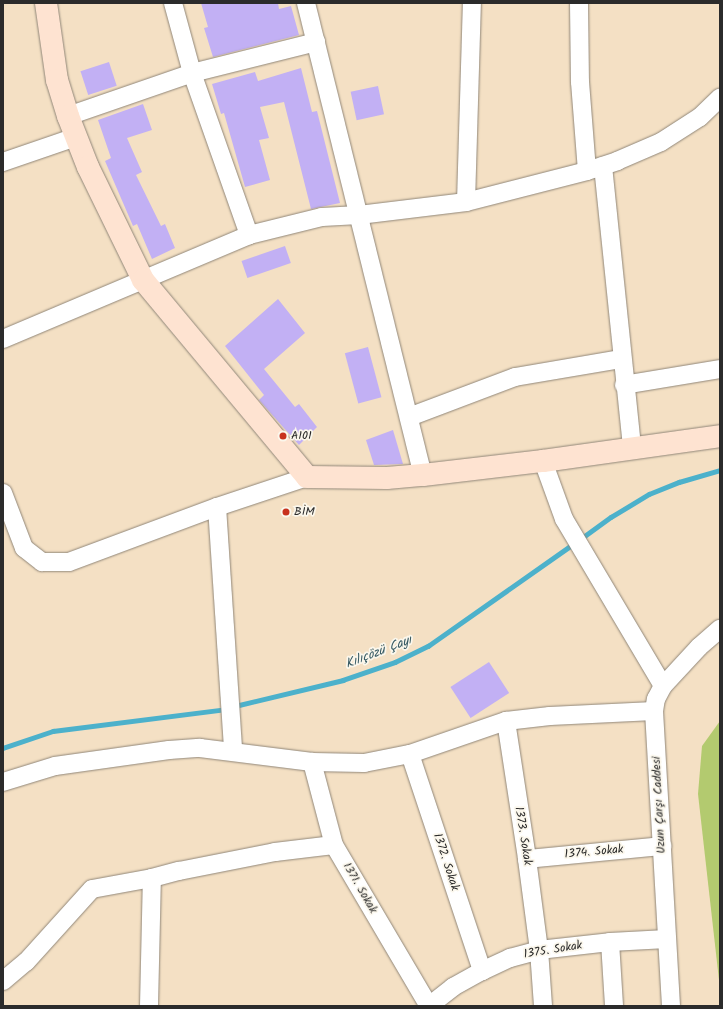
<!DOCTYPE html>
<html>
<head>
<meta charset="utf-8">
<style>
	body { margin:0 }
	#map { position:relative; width:723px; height:1009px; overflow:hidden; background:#f4e0c4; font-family:Kalam,sans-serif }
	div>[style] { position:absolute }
	.green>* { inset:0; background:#b3ca6f }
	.stream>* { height:4.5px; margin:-2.25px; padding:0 2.25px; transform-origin:2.25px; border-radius:2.25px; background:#4cb1cb }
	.building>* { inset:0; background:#c2b0f4; transform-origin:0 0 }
	.roads { filter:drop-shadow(0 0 1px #908678) drop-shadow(0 0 1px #908678) }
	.street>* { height:18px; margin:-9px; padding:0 9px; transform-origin:9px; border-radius:9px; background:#fff }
	.secondary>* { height:22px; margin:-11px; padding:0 11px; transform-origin:11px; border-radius:11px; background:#fee3d1 }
	.dots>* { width:11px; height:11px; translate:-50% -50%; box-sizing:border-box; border:2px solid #fbf7ec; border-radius:50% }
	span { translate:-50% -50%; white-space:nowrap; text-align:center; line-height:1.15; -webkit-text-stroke:3.5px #fbf7ec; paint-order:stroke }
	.poi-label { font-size:12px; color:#2b2b2b }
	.left { translate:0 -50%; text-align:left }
	.street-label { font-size:12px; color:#2b2b2b }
	.water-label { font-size:13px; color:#375a63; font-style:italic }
	.frame { position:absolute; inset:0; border:4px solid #2b2b2b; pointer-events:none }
</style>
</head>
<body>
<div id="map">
	<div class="green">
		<div style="clip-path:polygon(720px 721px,720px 989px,698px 794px,702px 746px)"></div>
	</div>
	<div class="stream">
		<div style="left:579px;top:540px;width:39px;rotate:-36deg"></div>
		<div style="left:611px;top:517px;width:44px;rotate:-31.2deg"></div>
		<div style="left:649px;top:494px;width:32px;rotate:-22deg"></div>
		<div style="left:679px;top:482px;width:43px;rotate:-16.3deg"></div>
		<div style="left:235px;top:706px;width:111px;rotate:-13.5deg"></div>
		<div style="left:343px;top:680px;width:55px;rotate:-19.1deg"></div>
		<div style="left:395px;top:662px;width:37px;rotate:-26deg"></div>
		<div style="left:428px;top:646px;width:177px;rotate:-35.1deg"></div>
		<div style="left:3px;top:748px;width:53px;rotate:-18.8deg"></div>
		<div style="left:53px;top:731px;width:174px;rotate:-7.2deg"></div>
	</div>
	<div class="building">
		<div style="clip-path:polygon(201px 3px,278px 3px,279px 9px,291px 6px,299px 35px,213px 57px,204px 28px,208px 27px)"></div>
		<div style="left:109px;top:62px;width:25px;height:30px;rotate:72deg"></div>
		<div style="clip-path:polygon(301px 68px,312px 112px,317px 111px,340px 203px,311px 209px,284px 102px,260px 107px,269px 138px,259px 140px,270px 180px,245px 187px,224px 113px,221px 114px,212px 84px,255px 72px,258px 81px)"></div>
		<div style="left:378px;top:86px;width:29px;height:28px;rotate:78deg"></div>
		<div style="clip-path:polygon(143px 104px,152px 130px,127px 138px,142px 172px,136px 175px,161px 226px,165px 224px,175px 248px,152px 259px,137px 224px,133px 226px,105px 161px,111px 158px,98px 120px)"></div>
		<div style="left:285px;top:246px;width:18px;height:46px;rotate:71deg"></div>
		<div style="clip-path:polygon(278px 299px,305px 333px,264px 369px,295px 407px,299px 404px,317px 427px,299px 445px,259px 400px,264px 395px,225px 346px)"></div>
		<div style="left:368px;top:347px;width:52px;height:24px;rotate:75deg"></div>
		<div style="clip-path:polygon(393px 430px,403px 464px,374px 465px,366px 440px)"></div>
		<div style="left:489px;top:662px;width:37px;height:46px;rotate:57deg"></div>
	</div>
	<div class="roads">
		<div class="street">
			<div style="left:173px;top:3px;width:73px;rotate:74.8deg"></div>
			<div style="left:192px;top:73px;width:172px;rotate:70.6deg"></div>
			<div style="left:306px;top:3px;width:486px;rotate:76.1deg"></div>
			<div style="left:579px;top:3px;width:79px;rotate:89.3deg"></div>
			<div style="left:580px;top:82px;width:89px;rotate:85.5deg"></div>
			<div style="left:68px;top:116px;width:131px;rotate:-19.1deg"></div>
			<div style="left:192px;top:73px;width:128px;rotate:-14deg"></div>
			<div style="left:3px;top:162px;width:77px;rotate:-18.9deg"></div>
			<div style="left:603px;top:166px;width:283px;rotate:84.1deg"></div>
			<div style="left:466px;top:202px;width:199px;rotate:-88.3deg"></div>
			<div style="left:3px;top:339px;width:267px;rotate:-22.9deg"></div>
			<div style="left:249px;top:235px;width:75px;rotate:-13.9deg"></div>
			<div style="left:322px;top:217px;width:37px;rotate:-3deg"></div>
			<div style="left:359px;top:215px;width:108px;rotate:-6.9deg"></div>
			<div style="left:466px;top:202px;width:125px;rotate:-14.4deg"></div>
			<div style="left:587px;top:171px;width:32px;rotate:-18deg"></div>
			<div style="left:617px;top:161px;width:48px;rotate:-23.4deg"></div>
			<div style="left:661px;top:142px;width:46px;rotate:-32.7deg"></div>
			<div style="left:700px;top:117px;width:28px;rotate:-44deg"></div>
			<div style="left:624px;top:385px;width:97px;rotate:-9.5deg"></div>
			<div style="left:409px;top:417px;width:113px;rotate:-20.7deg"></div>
			<div style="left:515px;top:377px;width:108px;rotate:-9.6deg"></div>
			<div style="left:543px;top:461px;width:62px;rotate:70.1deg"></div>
			<div style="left:564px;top:519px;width:194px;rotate:59.3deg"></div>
			<div style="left:3px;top:493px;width:59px;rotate:69.1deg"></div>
			<div style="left:24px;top:548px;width:23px;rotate:38deg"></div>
			<div style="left:42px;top:562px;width:27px"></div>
			<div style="left:69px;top:562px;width:158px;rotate:-20.4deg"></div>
			<div style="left:217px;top:507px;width:95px;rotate:-18.4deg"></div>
			<div style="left:217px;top:507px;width:245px;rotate:86.2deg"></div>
			<div style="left:506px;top:721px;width:140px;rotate:81.3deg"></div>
			<div style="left:527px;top:859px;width:92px;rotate:82.5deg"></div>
			<div style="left:539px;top:950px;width:56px;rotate:85.9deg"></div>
			<div style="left:410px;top:754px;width:229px;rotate:71.6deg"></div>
			<div style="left:312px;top:762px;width:86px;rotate:75.2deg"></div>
			<div style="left:334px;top:845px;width:187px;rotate:59.5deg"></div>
			<div style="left:3px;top:782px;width:54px;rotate:-17.1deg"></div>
			<div style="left:55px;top:766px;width:115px;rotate:-8deg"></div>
			<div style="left:169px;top:750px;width:31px;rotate:-4deg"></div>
			<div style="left:200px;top:748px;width:113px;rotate:7.1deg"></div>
			<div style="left:312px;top:762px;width:52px;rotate:1.1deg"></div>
			<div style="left:364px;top:763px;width:47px;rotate:-11.1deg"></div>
			<div style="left:410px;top:754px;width:102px;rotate:-19deg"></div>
			<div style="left:506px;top:721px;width:44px;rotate:-6.5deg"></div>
			<div style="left:550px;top:716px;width:104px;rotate:-2.8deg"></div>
			<div style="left:527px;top:859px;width:136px;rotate:-5.5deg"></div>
			<div style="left:610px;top:942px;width:64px;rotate:86.4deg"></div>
			<div style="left:3px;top:981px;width:30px;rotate:-40deg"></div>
			<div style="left:26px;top:962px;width:98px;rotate:-47.9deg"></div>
			<div style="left:92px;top:889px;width:61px;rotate:-10.4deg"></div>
			<div style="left:149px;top:1006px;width:128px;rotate:-88.7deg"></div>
			<div style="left:152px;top:878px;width:28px;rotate:-15deg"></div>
			<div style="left:179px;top:871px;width:98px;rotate:-11.2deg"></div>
			<div style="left:275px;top:852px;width:59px;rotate:-6.8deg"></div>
			<div style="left:429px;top:1006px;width:31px;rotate:-38deg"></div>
			<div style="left:453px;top:987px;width:33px;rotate:-29deg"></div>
			<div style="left:482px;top:971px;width:31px;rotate:-25deg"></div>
			<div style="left:510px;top:958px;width:30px;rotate:-15deg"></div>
			<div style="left:539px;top:950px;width:71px;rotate:-6.4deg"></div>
			<div style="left:610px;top:942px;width:57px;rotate:-3deg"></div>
			<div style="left:671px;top:1006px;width:295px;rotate:-93.3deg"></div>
			<div style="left:654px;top:711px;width:12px;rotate:-81deg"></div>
			<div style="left:656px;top:699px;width:15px;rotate:-62deg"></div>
			<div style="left:663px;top:686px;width:53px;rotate:-47.3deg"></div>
			<div style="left:699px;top:647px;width:28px;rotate:-41deg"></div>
		</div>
		<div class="secondary">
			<div style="left:46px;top:3px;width:78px;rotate:81.9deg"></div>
			<div style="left:57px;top:80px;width:38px;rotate:73deg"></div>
			<div style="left:68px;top:116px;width:55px;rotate:68.6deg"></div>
			<div style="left:88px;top:167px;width:126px;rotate:64deg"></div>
			<div style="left:143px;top:280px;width:256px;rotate:50.2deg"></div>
			<div style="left:307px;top:477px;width:80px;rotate:0.7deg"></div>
			<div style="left:387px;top:478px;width:36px;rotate:-5deg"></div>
			<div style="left:423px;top:475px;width:121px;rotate:-6.7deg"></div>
			<div style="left:543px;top:461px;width:179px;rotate:-8deg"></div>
		</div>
	</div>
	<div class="dots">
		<div style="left:283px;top:436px;background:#c8321e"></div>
		<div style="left:286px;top:512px;background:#c8321e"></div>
	</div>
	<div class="poi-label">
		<span class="left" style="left:291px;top:436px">A101</span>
		<span class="left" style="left:294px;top:512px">BİM</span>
	</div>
	<div class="street-label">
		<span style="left:659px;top:805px;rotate:-93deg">Uzun Çarşı Caddesi</span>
		<span style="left:523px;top:836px;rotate:81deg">1373. Sokak</span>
		<span style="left:594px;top:852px;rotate:-5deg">1374. Sokak</span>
		<span style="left:446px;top:862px;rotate:72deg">1372. Sokak</span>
		<span style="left:360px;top:888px;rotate:60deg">1371. Sokak</span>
		<span style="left:553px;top:950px;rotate:-9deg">1375. Sokak</span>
	</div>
	<div class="water-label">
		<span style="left:379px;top:653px;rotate:-21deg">Kılıçözü Çayı</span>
	</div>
	<div class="frame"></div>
</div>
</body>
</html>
